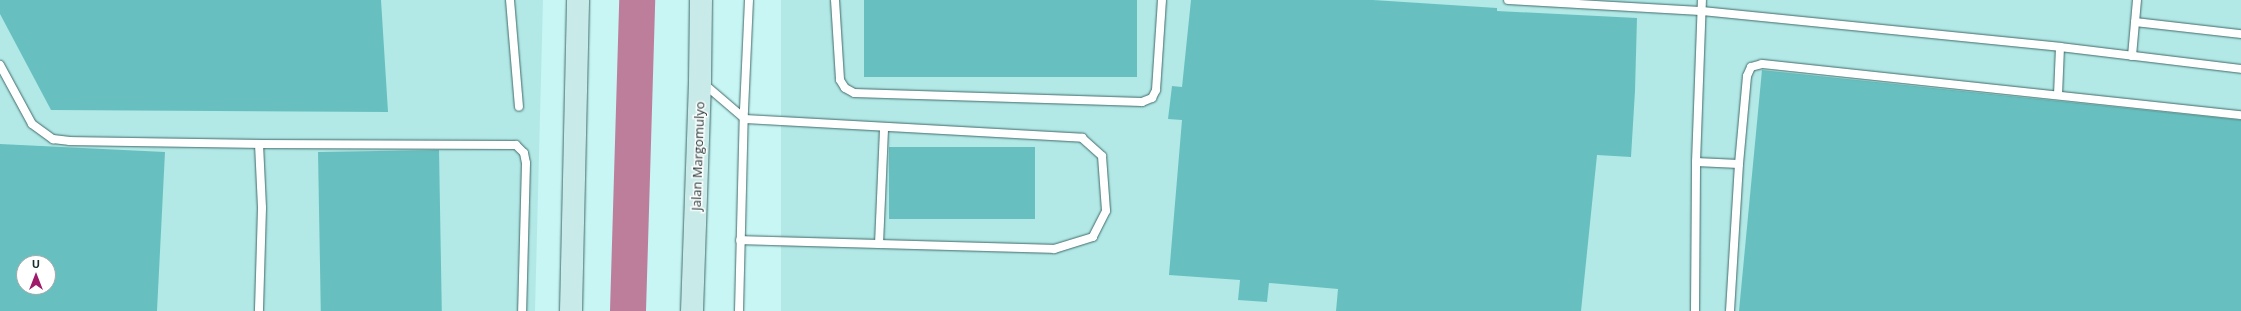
<!DOCTYPE html>
<html>
<head>
<meta charset="utf-8">
<style>
	body { margin:0 }
	#map { position:relative; width:2241px; height:311px; overflow:hidden; background:#c8f6f5; font-family:"Open Sans",sans-serif }
	div>[style] { position:absolute }
	.built>* { inset:0; background:#b2e9e7; transform-origin:0 0 }
	.river>* { height:36px; margin:-18px; padding:0 18px; transform-origin:18px; border-radius:18px; background:#bd7e9c }
	.building>* { inset:0; background:#67c0bf; transform-origin:0 0 }
	.roads { filter:drop-shadow(0 0 1px #406b6a) drop-shadow(0 0 1px #406b6a) }
	.lane>* { height:8px; margin:-4px; padding:0 4px; transform-origin:4px; border-radius:4px; background:#fff }
	.secondary>* { height:22px; margin:-11px; padding:0 11px; transform-origin:11px; border-radius:11px; background:#c8eae9 }
	span { translate:-50% -50%; white-space:nowrap; text-align:center; line-height:1.15; -webkit-text-stroke:3px #fff; paint-order:stroke }
	.street-label { font-size:13px; color:#1a2c2c }
	.north { position:absolute; left:16px; top:255px; width:40px; height:40px; box-sizing:border-box; background:#fff; border:1px solid #a3abab; border-radius:50%; rotate:0deg; font-size:11px; font-weight:700; line-height:16px; text-align:center; color:#1a2c2c }
	.north::after { content:''; display:block; margin:auto; width:14px; height:18px; background:#9f1a6b; clip-path:polygon(50% 0,100% 100%,50% 72%,0 100%) }
</style>
</head>
<body>
<div id="map">
	<div class="built">
		<div style="clip-path:polygon(evenodd,0 0,543px 0,535px 311px,0 311px,0 0,24px 263px,48px 263px,48px 287px,24px 287px,24px 263px)"></div>
		<div style="left:781px;top:0;width:1460px;height:311px"></div>
	</div>
	<div class="river">
		<div style="left:628px;top:311px;width:311px;rotate:-88.3deg"></div>
	</div>
	<div class="building">
		<div style="clip-path:polygon(0 0,381px 0,388px 112px,51px 110px,0 14px)"></div>
		<div style="left:864px;top:0;width:273px;height:77px"></div>
		<div style="clip-path:polygon(1191px 0,1373px 0,1497px 8px,1497px 11px,1637px 18px,1635px 91px,1631px 157px,1597px 155px,1581px 311px,1336px 311px,1338px 289px,1269px 283px,1267px 302px,1238px 300px,1240px 280px,1169px 275px,1182px 120px,1168px 119px,1172px 86px,1182px 87px)"></div>
		<div style="clip-path:polygon(1762px 70px,2241px 120px,2241px 311px,1739px 311px)"></div>
		<div style="clip-path:polygon(evenodd,0 144px,165px 152px,157px 311px,0 311px,0 144px,24px 263px,48px 263px,48px 287px,24px 287px,24px 263px)"></div>
		<div style="left:889px;top:147px;width:146px;height:72px"></div>
		<div style="left:439px;top:150px;width:161px;height:121px;rotate:89deg"></div>
	</div>
	<div class="roads">
		<div class="lane">
			<div style="left:510px;top:0;width:107px;rotate:85.2deg"></div>
			<div style="left:835px;top:0;width:80px;rotate:86.4deg"></div>
			<div style="left:840px;top:80px;width:9px;rotate:58deg"></div>
			<div style="left:845px;top:88px;width:10px;rotate:29deg"></div>
			<div style="left:854px;top:93px;width:288px;rotate:1.8deg"></div>
			<div style="left:1142px;top:102px;width:11px;rotate:-22deg"></div>
			<div style="left:1152px;top:98px;width:9px;rotate:-63deg"></div>
			<div style="left:1156px;top:90px;width:90px;rotate:-86.2deg"></div>
			<div style="left:1508px;top:0;width:193px;rotate:3.3deg"></div>
			<div style="left:1701px;top:11px;width:361px;rotate:5.7deg"></div>
			<div style="left:2060px;top:47px;width:182px;rotate:6.9deg"></div>
			<div style="left:2135px;top:22px;width:107px;rotate:6.5deg"></div>
			<div style="left:2132px;top:56px;width:56px;rotate:-84.9deg"></div>
			<div style="left:0;top:65px;width:67px;rotate:61.5deg"></div>
			<div style="left:32px;top:124px;width:26px;rotate:36deg"></div>
			<div style="left:53px;top:139px;width:17px;rotate:7deg"></div>
			<div style="left:70px;top:141px;width:189px;rotate:0.9deg"></div>
			<div style="left:259px;top:144px;width:64px;rotate:87.3deg"></div>
			<div style="left:262px;top:208px;width:103px;rotate:91.7deg"></div>
			<div style="left:703px;top:83px;width:55px;rotate:40.6deg"></div>
			<div style="left:745px;top:119px;width:338px;rotate:3.2deg"></div>
			<div style="left:1082px;top:138px;width:27px;rotate:42deg"></div>
			<div style="left:1102px;top:156px;width:55px;rotate:85.8deg"></div>
			<div style="left:1106px;top:211px;width:29px;rotate:117deg"></div>
			<div style="left:1093px;top:237px;width:41px;rotate:162.9deg"></div>
			<div style="left:1054px;top:249px;width:314px;rotate:-178.4deg"></div>
			<div style="left:2058px;top:95px;width:48px;rotate:-87.6deg"></div>
			<div style="left:259px;top:144px;width:257px;rotate:0.2deg"></div>
			<div style="left:516px;top:145px;width:11px;rotate:45deg"></div>
			<div style="left:524px;top:153px;width:10px;rotate:79deg"></div>
			<div style="left:526px;top:163px;width:148px;rotate:91.5deg"></div>
			<div style="left:1696px;top:162px;width:43px;rotate:2.7deg"></div>
			<div style="left:879px;top:244px;width:116px;rotate:-87.5deg"></div>
			<div style="left:739px;top:311px;width:201px;rotate:-88.6deg"></div>
			<div style="left:744px;top:110px;width:110px;rotate:-87.4deg"></div>
			<div style="left:1695px;top:311px;width:149px;rotate:-89.6deg"></div>
			<div style="left:1696px;top:162px;width:162px;rotate:-87.9deg"></div>
			<div style="left:1730px;top:311px;width:147px;rotate:-86.5deg"></div>
			<div style="left:1739px;top:164px;width:88px;rotate:-84.8deg"></div>
			<div style="left:1747px;top:76px;width:10px;rotate:-66deg"></div>
			<div style="left:1751px;top:67px;width:11px;rotate:-15deg"></div>
			<div style="left:1762px;top:64px;width:482px;rotate:6.1deg"></div>
		</div>
		<div class="secondary">
			<div style="left:571px;top:311px;width:311px;rotate:-88.7deg"></div>
			<div style="left:692px;top:311px;width:230px;rotate:-88deg"></div>
			<div style="left:700px;top:81px;width:81px;rotate:-89.3deg"></div>
		</div>
	</div>
	<div class="street-label">
		<span style="left:698px;top:156px;rotate:-88deg">Jalan Margomulyo</span>
	</div>
	<div class="north">U</div>
</div>
</body>
</html>
